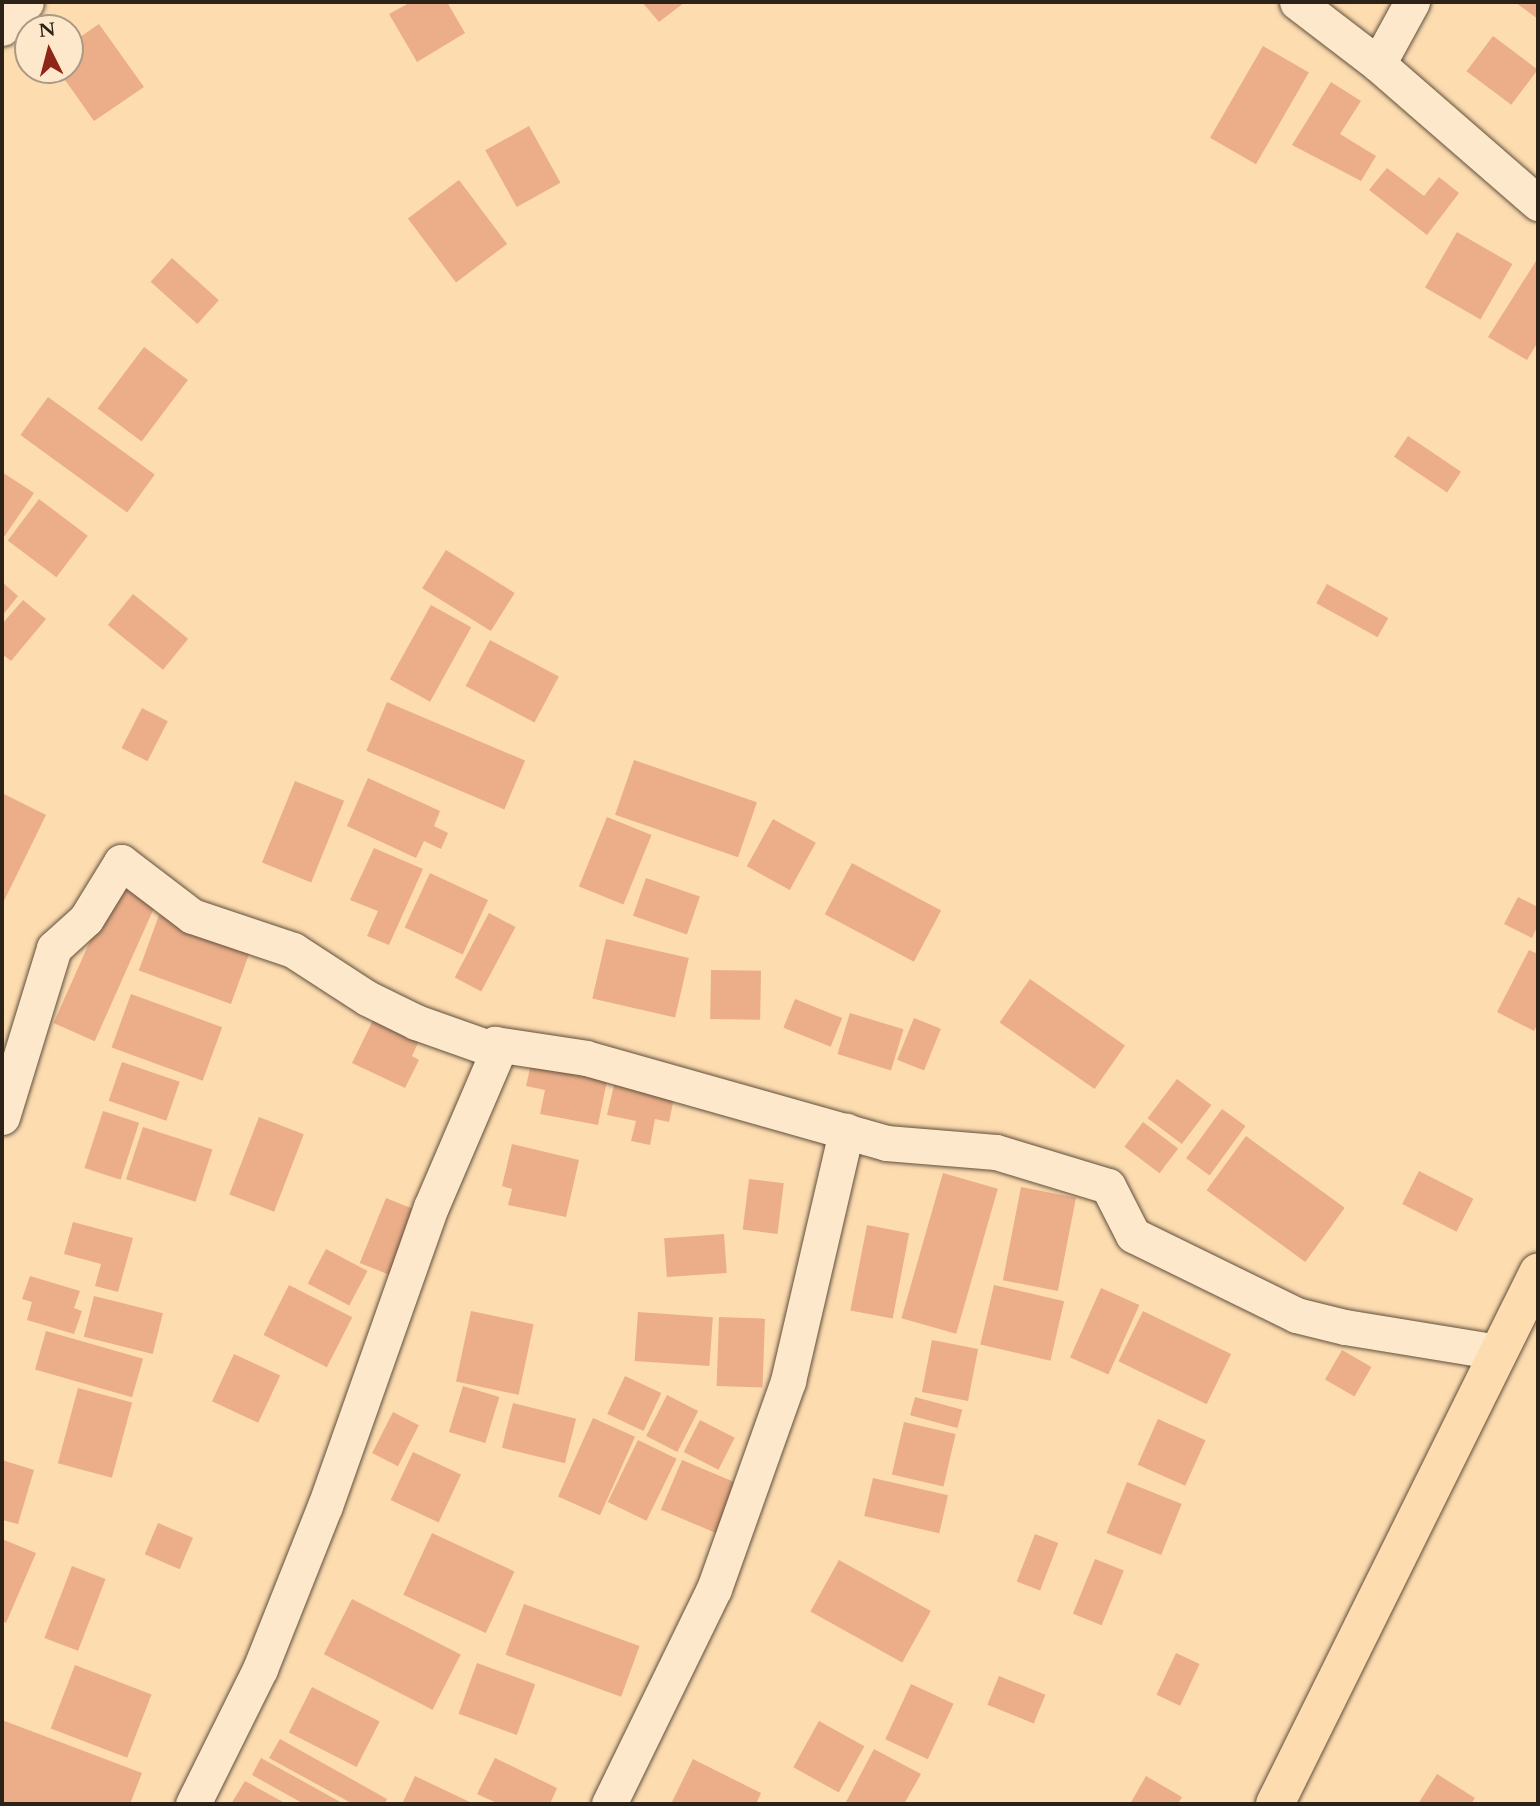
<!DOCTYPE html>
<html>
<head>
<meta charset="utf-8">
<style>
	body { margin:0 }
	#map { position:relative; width:1540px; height:1806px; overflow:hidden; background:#fddcb0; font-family:Cardo,serif }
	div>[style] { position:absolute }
	.building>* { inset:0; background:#ebae89; transform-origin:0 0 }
	.roads { filter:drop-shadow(0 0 2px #60503d) drop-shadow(0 0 2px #60503d) }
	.street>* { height:35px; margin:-17.5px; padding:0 17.5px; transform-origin:17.5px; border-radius:17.5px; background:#fee8cc }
	.primary>* { height:38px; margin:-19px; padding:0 19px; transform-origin:19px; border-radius:19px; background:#fddcb0 }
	span { translate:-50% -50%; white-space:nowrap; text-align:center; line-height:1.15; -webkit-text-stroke:6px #fee8cc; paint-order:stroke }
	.frame { position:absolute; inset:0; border:4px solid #2c2217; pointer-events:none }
	.north { position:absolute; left:14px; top:14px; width:70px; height:70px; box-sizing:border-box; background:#fee8cc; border:2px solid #aa9984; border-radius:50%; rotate:354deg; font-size:19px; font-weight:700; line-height:28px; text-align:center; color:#2c2217 }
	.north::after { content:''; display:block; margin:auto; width:24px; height:32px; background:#8f2418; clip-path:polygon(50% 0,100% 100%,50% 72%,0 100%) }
</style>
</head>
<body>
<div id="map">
	<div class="building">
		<div style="clip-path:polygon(411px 2px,447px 2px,465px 33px,417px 62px,389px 14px)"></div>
		<div style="clip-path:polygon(642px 2px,685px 2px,659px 22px)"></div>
		<div style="clip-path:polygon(1515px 2px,1538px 2px,1538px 19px)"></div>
		<div style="clip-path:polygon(99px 24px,144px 87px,94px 121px,58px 70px,70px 70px,70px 44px)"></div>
		<div style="left:1493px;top:36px;width:56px;height:44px;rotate:37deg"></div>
		<div style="left:1263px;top:46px;width:53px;height:106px;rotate:30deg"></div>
		<div style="clip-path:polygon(1331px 82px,1361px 101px,1340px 134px,1376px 156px,1361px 181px,1292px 145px)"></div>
		<div style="left:529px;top:126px;width:65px;height:50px;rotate:61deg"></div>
		<div style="clip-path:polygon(1387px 168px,1424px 196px,1439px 177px,1459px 193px,1427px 235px,1369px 190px)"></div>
		<div style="left:459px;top:180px;width:80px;height:64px;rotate:53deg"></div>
		<div style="left:1457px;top:232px;width:64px;height:64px;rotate:30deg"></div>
		<div style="left:172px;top:258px;width:63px;height:32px;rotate:42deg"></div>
		<div style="clip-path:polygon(1536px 261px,1538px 342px,1527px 360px,1488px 337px)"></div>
		<div style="left:144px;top:347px;width:55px;height:77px;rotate:37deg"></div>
		<div style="left:48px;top:397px;width:132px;height:47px;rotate:36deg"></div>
		<div style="left:1408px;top:436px;width:64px;height:25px;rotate:34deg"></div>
		<div style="clip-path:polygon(2px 472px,34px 493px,2px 540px)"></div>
		<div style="left:39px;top:499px;width:61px;height:52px;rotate:37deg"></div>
		<div style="left:446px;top:550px;width:81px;height:45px;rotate:32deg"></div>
		<div style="clip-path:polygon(2px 582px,18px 596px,2px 616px)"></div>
		<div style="left:1327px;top:584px;width:70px;height:22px;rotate:29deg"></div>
		<div style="left:133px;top:594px;width:71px;height:40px;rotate:39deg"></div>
		<div style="clip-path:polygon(23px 600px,46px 619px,11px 661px,2px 654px,2px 624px)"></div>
		<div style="left:431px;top:605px;width:46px;height:85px;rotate:29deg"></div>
		<div style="left:490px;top:640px;width:78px;height:52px;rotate:28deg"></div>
		<div style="left:387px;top:702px;width:150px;height:53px;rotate:23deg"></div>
		<div style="left:142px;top:708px;width:29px;height:45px;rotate:27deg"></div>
		<div style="left:634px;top:760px;width:130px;height:58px;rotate:19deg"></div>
		<div style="clip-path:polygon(368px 778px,440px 811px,434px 826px,448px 833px,441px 849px,424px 841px,416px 858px,347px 826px)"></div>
		<div style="left:295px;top:781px;width:53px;height:88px;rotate:22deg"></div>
		<div style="clip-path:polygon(2px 793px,46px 815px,2px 905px)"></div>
		<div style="left:607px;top:817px;width:48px;height:75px;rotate:22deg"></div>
		<div style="left:773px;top:819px;width:49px;height:54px;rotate:29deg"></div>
		<div style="clip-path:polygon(374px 848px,423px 869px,389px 945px,367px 936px,378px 911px,350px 900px)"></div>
		<div style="left:852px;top:863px;width:101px;height:58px;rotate:28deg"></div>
		<div style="left:430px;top:873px;width:64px;height:60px;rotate:25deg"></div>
		<div style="left:646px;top:878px;width:57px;height:40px;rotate:19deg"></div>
		<div style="left:115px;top:885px;width:45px;height:151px;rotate:24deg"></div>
		<div style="clip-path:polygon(1518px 897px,1538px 907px,1538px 925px,1532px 938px,1504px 924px)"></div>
		<div style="left:489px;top:913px;width:30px;height:73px;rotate:28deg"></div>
		<div style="left:159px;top:915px;width:98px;height:59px;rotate:20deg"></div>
		<div style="left:606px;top:939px;width:85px;height:61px;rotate:13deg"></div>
		<div style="clip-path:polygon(1529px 950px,1538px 954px,1538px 1023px,1534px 1031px,1497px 1012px)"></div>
		<div style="left:711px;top:970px;width:50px;height:49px;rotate:1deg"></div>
		<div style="left:1030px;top:979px;width:116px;height:53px;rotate:35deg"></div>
		<div style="left:131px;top:994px;width:97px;height:57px;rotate:20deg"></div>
		<div style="left:795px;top:999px;width:51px;height:31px;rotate:22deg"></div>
		<div style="clip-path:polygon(379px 1008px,424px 1030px,412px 1056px,419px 1060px,405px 1088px,352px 1063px)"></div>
		<div style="left:850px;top:1013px;width:56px;height:43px;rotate:17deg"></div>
		<div style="left:914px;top:1018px;width:29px;height:45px;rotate:22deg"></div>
		<div style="clip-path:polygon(533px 1055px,609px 1071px,598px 1125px,540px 1114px,545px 1090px,526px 1086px)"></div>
		<div style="left:122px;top:1062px;width:61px;height:41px;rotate:19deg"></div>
		<div style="left:1177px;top:1079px;width:43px;height:49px;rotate:37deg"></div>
		<div style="clip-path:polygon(614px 1085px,674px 1098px,669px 1122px,655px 1119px,650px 1145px,631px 1141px,636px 1121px,607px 1115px)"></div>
		<div style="left:1222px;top:1109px;width:29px;height:61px;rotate:36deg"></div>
		<div style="left:103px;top:1111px;width:38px;height:60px;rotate:18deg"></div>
		<div style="left:259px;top:1117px;width:48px;height:83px;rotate:21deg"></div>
		<div style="left:1143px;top:1122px;width:44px;height:31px;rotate:37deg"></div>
		<div style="left:143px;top:1127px;width:73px;height:55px;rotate:18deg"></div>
		<div style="left:1246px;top:1136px;width:122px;height:67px;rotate:36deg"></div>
		<div style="clip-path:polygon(512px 1144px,579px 1160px,566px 1217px,508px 1205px,512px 1189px,502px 1186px)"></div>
		<div style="left:1419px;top:1171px;width:61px;height:37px;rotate:27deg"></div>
		<div style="left:943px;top:1173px;width:57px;height:151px;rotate:16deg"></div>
		<div style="left:749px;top:1179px;width:35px;height:51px;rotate:7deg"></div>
		<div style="left:1021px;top:1187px;width:56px;height:95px;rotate:11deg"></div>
		<div style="left:386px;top:1198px;width:38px;height:70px;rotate:22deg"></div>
		<div style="clip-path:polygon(73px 1222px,133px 1238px,118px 1292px,95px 1286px,101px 1264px,64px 1254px)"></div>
		<div style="left:867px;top:1225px;width:43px;height:87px;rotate:11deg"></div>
		<div style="left:724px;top:1234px;width:39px;height:60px;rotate:86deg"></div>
		<div style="left:326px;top:1249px;width:47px;height:39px;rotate:28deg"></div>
		<div style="clip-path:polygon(30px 1276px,80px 1291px,74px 1308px,82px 1311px,74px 1334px,27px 1320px,32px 1302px,22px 1299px)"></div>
		<div style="left:289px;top:1285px;width:71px;height:56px;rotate:27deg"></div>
		<div style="left:994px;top:1285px;width:72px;height:61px;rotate:13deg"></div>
		<div style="left:1101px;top:1288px;width:42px;height:76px;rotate:24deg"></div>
		<div style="left:94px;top:1296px;width:71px;height:42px;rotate:14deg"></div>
		<div style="left:471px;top:1311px;width:64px;height:72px;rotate:12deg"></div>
		<div style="left:1143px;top:1311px;width:98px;height:56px;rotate:26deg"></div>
		<div style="left:638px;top:1312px;width:75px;height:49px;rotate:4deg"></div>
		<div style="left:719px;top:1317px;width:46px;height:69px;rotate:2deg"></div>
		<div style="left:46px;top:1331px;width:101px;height:40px;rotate:16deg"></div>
		<div style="left:932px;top:1340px;width:47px;height:53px;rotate:11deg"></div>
		<div style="left:1342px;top:1350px;width:34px;height:34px;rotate:30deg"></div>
		<div style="left:234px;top:1354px;width:51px;height:52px;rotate:25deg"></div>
		<div style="left:625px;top:1376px;width:40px;height:42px;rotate:25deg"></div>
		<div style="left:463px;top:1386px;width:38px;height:48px;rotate:17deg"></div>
		<div style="left:78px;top:1388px;width:56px;height:78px;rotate:15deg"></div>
		<div style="left:667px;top:1395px;width:35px;height:46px;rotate:27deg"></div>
		<div style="left:915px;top:1397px;width:49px;height:19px;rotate:15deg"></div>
		<div style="left:513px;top:1403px;width:65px;height:46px;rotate:14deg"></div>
		<div style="left:393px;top:1412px;width:29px;height:46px;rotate:27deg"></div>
		<div style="left:593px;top:1418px;width:46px;height:86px;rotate:24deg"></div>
		<div style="left:1158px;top:1419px;width:52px;height:50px;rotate:24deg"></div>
		<div style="left:700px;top:1420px;width:39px;height:36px;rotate:27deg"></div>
		<div style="left:904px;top:1422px;width:53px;height:54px;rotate:13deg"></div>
		<div style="left:638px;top:1440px;width:43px;height:69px;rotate:26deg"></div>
		<div style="left:413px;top:1452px;width:53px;height:53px;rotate:25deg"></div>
		<div style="clip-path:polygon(2px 1460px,34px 1470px,18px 1524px,2px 1520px)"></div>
		<div style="left:682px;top:1460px;width:63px;height:54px;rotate:23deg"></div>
		<div style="left:873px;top:1478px;width:77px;height:39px;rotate:13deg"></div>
		<div style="left:1127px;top:1482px;width:59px;height:55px;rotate:22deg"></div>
		<div style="left:158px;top:1523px;width:38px;height:34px;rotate:23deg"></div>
		<div style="left:432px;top:1533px;width:91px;height:68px;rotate:25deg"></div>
		<div style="left:1035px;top:1534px;width:25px;height:51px;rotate:21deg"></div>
		<div style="clip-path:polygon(2px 1539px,36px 1553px,6px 1623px,2px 1621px)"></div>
		<div style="left:1095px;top:1559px;width:31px;height:59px;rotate:22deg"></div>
		<div style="left:839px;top:1560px;width:105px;height:59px;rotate:29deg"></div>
		<div style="left:72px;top:1566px;width:36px;height:77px;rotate:21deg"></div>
		<div style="left:352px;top:1599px;width:122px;height:62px;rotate:27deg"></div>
		<div style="left:524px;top:1604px;width:123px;height:54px;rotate:20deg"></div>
		<div style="left:1176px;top:1653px;width:26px;height:46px;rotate:25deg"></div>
		<div style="left:477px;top:1663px;width:62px;height:54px;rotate:20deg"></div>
		<div style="left:75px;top:1665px;width:82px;height:68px;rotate:21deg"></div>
		<div style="left:999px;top:1676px;width:50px;height:31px;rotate:22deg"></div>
		<div style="left:911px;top:1684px;width:47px;height:61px;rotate:25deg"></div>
		<div style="left:312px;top:1687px;width:76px;height:51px;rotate:27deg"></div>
		<div style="clip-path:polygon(2px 1720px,142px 1773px,130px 1804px,2px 1804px)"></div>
		<div style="left:819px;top:1721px;width:52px;height:53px;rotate:29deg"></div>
		<div style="clip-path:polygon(280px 1739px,387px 1799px,385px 1804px,353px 1804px,269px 1758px)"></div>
		<div style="clip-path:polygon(874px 1749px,921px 1774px,904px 1804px,845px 1804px)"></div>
		<div style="clip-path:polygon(261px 1758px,344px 1804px,304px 1804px,252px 1775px)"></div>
		<div style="clip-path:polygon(495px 1758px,557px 1788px,550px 1804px,499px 1804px,477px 1794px)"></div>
		<div style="clip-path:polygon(693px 1759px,761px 1793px,756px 1804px,671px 1804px)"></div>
		<div style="clip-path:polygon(1437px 1774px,1475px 1798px,1471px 1804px,1418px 1804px)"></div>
		<div style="clip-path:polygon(415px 1776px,474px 1804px,402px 1804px)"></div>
		<div style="clip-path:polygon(1146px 1776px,1182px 1797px,1178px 1804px,1130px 1804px)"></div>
		<div style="clip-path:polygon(245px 1781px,283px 1802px,282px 1804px,231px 1804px)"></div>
	</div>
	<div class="roads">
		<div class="street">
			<div style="left:1297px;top:2px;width:102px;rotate:37.4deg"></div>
			<div style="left:1378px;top:64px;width:212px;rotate:41deg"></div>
			<div style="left:2px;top:28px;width:35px;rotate:-47deg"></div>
			<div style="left:1378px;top:64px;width:71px;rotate:-61.3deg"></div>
			<div style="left:2px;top:1117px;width:177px;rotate:-72.9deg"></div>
			<div style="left:54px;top:948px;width:43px;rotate:-42.2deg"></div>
			<div style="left:86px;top:919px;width:67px;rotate:-58.4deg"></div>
			<div style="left:121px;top:862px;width:89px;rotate:37.3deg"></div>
			<div style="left:192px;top:916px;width:107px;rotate:18.6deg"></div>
			<div style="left:293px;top:950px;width:88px;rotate:33deg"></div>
			<div style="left:367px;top:998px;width:55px;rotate:26.1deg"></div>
			<div style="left:416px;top:1022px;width:87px;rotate:19.5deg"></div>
			<div style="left:193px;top:1804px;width:151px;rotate:-63.6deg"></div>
			<div style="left:260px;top:1669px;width:175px;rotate:-68.3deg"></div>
			<div style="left:325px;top:1506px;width:317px;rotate:-70.5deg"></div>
			<div style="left:431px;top:1207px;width:170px;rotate:-66.8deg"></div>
			<div style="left:498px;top:1051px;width:8px;rotate:-113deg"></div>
			<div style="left:495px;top:1044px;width:92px;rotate:8.7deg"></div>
			<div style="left:586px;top:1058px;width:312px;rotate:15.8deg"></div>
			<div style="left:886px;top:1143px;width:110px;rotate:4.7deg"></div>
			<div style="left:996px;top:1152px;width:117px;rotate:16.9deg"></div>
			<div style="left:1108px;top:1186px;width:55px;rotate:63deg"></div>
			<div style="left:1133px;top:1235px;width:182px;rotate:26.1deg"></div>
			<div style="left:1296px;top:1315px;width:50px;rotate:13.8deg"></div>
			<div style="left:1345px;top:1327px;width:155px;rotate:9.3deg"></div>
			<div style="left:609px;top:1804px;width:239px;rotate:-64deg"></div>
			<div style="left:714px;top:1589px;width:221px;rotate:-70.4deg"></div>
			<div style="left:788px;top:1381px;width:257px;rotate:-76.9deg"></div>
		</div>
		<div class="primary">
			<div style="left:1275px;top:1804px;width:593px;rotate:-63.65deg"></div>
		</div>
	</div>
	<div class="frame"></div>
	<div class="north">N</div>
</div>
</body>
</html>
